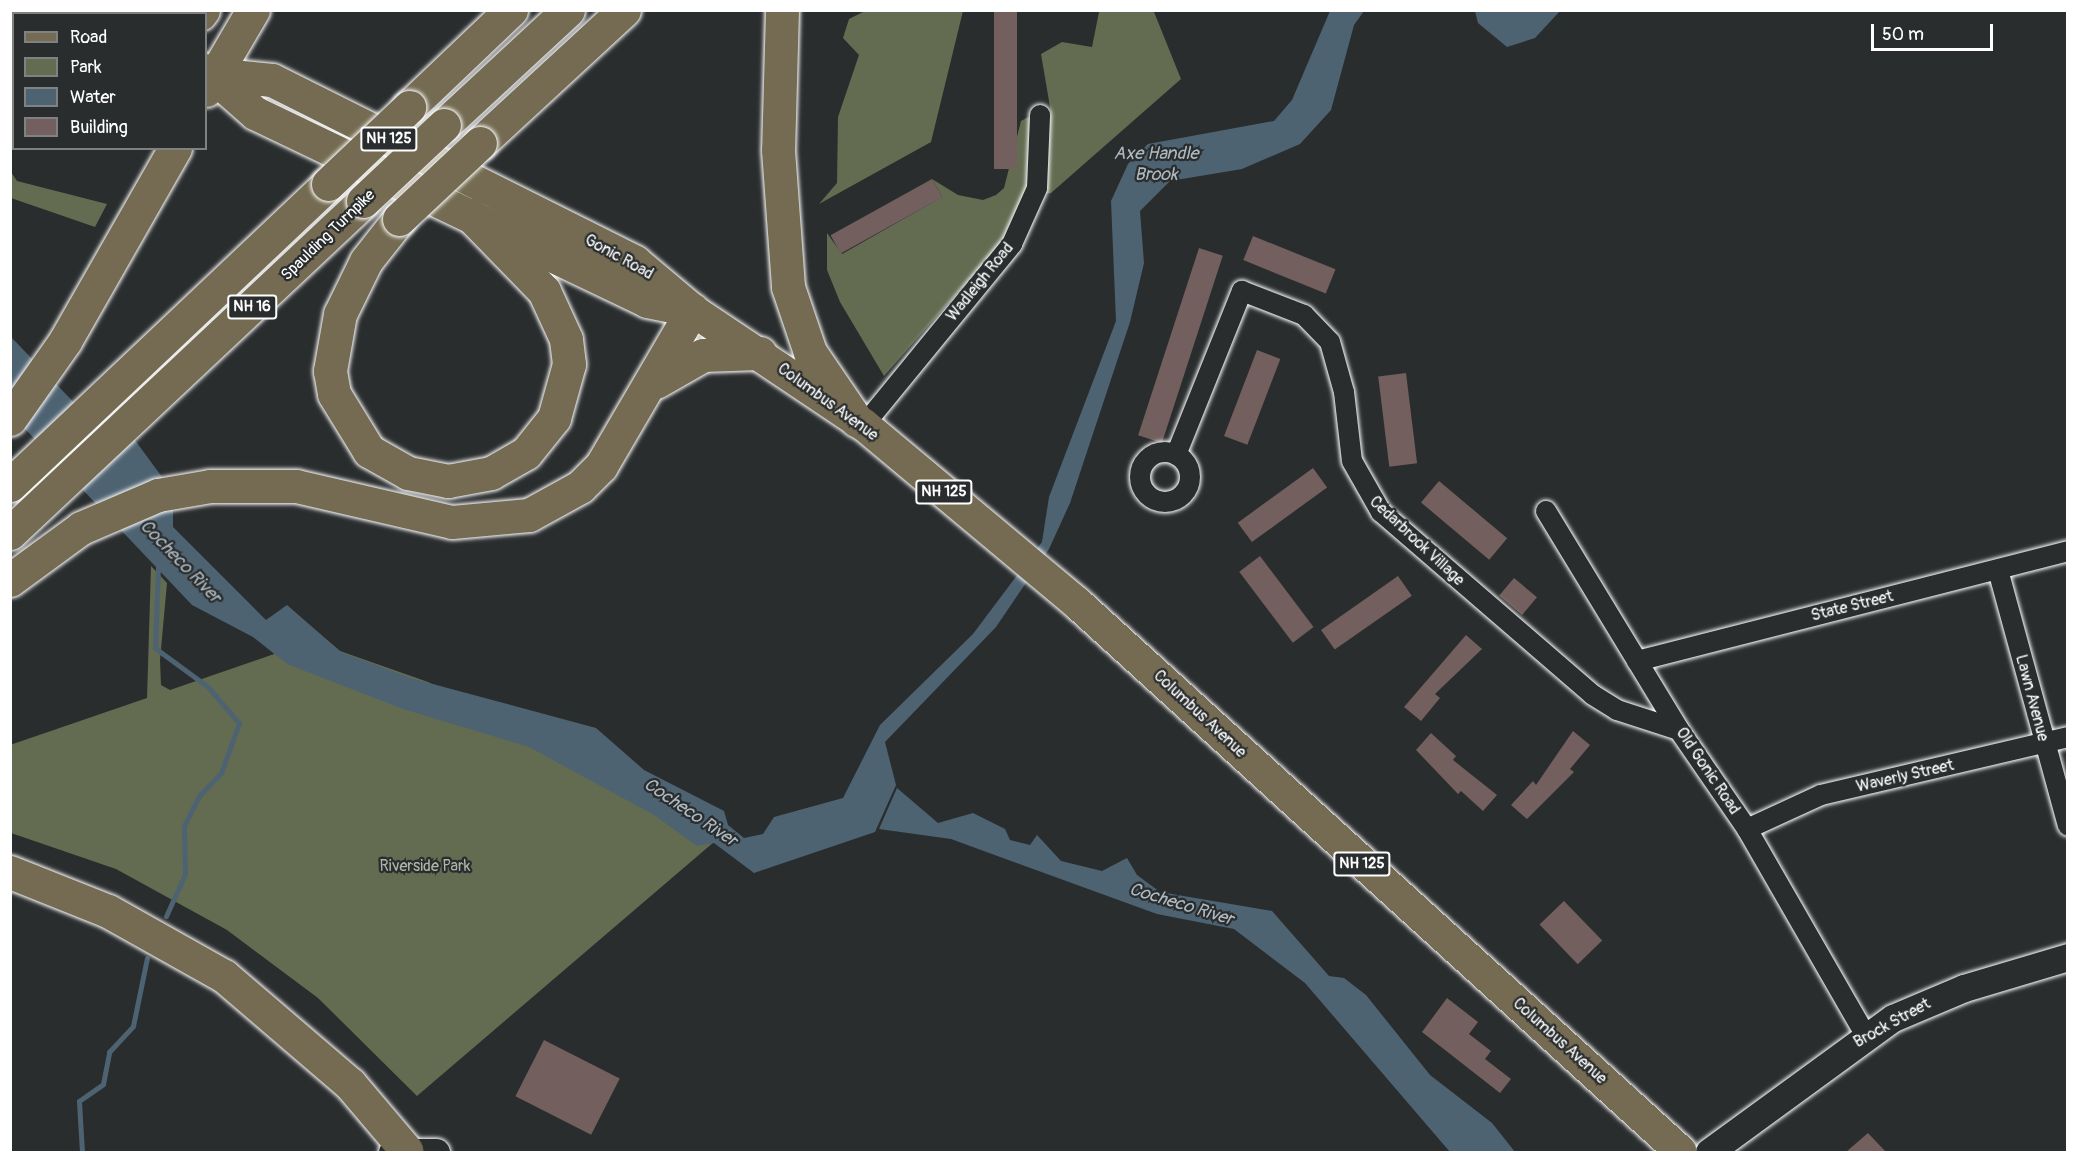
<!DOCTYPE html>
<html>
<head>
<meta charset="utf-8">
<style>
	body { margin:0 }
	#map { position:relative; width:2078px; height:1163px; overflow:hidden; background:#2a2d2e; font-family:Pangolin,sans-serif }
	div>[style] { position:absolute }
	.green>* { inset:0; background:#636b51 }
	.water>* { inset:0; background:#4e6372 }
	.stream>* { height:5px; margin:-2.5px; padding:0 2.5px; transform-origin:2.5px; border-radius:2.5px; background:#4e6372 }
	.building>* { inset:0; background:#725f5e; transform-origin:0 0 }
	.roads { filter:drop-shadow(0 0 2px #fff) drop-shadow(0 0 2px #fff) }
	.street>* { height:20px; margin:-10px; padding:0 10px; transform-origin:10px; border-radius:10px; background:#2a2d2e }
	.street>.ring { margin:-10px; padding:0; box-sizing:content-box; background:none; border:20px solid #2a2d2e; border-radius:50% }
	.secondary>* { height:27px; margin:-13.5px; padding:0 13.5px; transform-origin:13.5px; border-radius:13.5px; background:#2a2d2e }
	.primary>* { height:32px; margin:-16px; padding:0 16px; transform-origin:16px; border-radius:16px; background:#756b52 }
	.highway>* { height:33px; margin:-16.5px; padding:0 16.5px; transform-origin:16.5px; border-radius:16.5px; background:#756b52 }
	.bridges { filter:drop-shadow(0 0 2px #fff) drop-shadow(0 0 2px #fff) }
	.highway-bridge>* { height:33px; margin:-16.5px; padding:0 16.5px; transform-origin:16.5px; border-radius:16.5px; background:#756b52 }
	span { translate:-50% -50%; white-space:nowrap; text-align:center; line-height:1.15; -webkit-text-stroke:4.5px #2a2d2e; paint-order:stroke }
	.shield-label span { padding:2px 4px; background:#2a2d2e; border:2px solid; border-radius:4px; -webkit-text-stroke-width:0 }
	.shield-label { font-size:15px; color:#fff; font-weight:700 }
	.street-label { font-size:16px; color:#fff }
	.park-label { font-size:16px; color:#b1b5a8 }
	.water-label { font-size:18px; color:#afb9c0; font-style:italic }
	.frame { position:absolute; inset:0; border:12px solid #fff; pointer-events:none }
	.legend { position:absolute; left:12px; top:12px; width:195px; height:138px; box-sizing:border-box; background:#2a2d2e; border:2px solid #7f8182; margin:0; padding:8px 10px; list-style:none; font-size:18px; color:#fff }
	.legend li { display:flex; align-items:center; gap:12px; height:30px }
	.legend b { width:30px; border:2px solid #7f8182 }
	.scale { position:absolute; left:1871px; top:24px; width:122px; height:27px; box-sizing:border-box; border:3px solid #fff; border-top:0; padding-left:8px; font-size:18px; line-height:21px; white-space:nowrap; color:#fff; -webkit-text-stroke:4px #2a2d2e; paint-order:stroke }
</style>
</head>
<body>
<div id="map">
	<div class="green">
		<div style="clip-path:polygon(865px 11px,963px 11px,931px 142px,819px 204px,837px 183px,838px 117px,859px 55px,843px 38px,849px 19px)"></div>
		<div style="clip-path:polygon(1092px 11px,1154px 12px,1181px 79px,1051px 193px,1042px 194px,1051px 113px,1041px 54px,1062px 42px,1092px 47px,1099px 12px)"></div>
		<div style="clip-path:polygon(1028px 117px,1034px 122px,1027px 188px,1005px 239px,884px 376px,840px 302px,827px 270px,827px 233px,842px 254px,942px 197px,932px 179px,958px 195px,983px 200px,996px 195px,1004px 188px,1021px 121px)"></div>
		<div style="clip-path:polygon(11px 172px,17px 181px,107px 204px,95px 227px,11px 198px)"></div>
		<div style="clip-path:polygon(151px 566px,167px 583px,160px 660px,161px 685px,170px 690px,323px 637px,340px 651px,428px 682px,728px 830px,417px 1096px,318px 998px,227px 930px,116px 869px,11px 833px,10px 745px,147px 698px)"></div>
	</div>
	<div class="water">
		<div style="clip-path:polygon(1330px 11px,1364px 11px,1354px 25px,1331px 110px,1300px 144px,1242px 169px,1170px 181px,1140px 211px,1144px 263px,1130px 322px,1070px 503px,1049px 549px,996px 627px,885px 742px,896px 785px,875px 832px,754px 873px,714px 843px,697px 846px,654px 815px,529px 747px,403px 709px,287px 664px,253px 637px,192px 605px,11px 414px,11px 337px,84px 413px,118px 417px,173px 492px,173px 527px,266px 620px,287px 605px,341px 652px,414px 679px,596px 728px,644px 770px,724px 811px,728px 825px,744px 838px,763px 834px,774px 817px,843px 798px,880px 725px,973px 634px,1042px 542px,1049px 497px,1116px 321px,1111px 201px,1128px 164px,1148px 144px,1274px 121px,1292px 100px)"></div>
		<div style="clip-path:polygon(1475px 11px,1475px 10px,1560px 11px,1535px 38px,1507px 47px,1478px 23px)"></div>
		<div style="clip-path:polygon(897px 788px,938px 823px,973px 813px,1005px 829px,1010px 840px,1030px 845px,1037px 835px,1061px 861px,1102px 871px,1127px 858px,1137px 875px,1160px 892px,1272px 911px,1329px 976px,1344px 978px,1366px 995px,1430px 1075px,1492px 1123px,1515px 1152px,1450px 1152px,1305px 983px,1234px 929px,1157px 914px,951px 839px,879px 829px)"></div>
	</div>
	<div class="stream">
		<div style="left:158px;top:567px;width:81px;rotate:92.1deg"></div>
		<div style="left:155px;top:648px;width:66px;rotate:36.3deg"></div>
		<div style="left:208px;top:687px;width:48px;rotate:49.3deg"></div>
		<div style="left:239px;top:723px;width:53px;rotate:109.8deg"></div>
		<div style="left:221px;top:773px;width:32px;rotate:134deg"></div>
		<div style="left:199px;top:796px;width:34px;rotate:117deg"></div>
		<div style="left:184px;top:826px;width:48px;rotate:88.8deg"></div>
		<div style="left:185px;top:874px;width:46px;rotate:114.3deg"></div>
		<div style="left:82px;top:1152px;width:51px;rotate:-93.4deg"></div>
		<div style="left:79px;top:1101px;width:29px;rotate:-35deg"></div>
		<div style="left:103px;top:1084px;width:33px;rotate:-79deg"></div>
		<div style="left:109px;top:1052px;width:35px;rotate:-47deg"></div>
		<div style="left:133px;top:1026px;width:69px;rotate:-78.4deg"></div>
	</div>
	<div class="building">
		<div style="left:994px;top:10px;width:23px;height:159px"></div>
		<div style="left:932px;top:179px;width:21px;height:116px;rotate:61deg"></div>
		<div style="left:1253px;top:236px;width:89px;height:26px;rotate:22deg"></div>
		<div style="left:1199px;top:248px;width:25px;height:197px;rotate:18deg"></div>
		<div style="left:1257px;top:350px;width:25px;height:92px;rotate:21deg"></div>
		<div style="left:1406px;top:373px;width:91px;height:28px;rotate:83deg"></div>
		<div style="left:1313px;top:468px;width:24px;height:93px;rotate:54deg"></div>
		<div style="left:1439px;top:481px;width:89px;height:28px;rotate:40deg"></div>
		<div style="left:1260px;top:556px;width:89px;height:26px;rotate:53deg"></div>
		<div style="left:1398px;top:576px;width:24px;height:94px;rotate:55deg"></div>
		<div style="left:1514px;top:578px;width:30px;height:23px;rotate:40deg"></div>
		<div style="clip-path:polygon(1466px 635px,1482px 649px,1435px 694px,1440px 698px,1421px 721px,1404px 707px)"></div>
		<div style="clip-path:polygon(1573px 731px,1590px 745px,1570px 769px,1574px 772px,1527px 819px,1511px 805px,1533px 781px,1536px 785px)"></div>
		<div style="clip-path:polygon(1431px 733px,1456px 756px,1453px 760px,1497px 795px,1483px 811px,1461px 791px,1458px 794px,1416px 750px)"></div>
		<div style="left:1564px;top:901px;width:55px;height:34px;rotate:46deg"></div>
		<div style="clip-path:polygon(1447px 998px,1478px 1022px,1469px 1034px,1491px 1051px,1485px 1059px,1511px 1079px,1500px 1093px,1422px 1032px)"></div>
		<div style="left:544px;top:1040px;width:85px;height:63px;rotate:27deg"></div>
		<div style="clip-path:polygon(1868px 1133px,1886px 1152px,1846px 1152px)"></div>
	</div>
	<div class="roads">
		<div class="street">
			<div style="left:864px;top:425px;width:234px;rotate:-50.7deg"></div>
			<div style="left:1012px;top:244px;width:61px;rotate:-65.9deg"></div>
			<div style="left:1037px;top:188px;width:73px;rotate:-87.6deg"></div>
			<div class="ring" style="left:1140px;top:452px;width:30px;height:30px"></div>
			<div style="left:1176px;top:455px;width:177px;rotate:-68.1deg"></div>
			<div style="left:1242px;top:291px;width:66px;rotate:21.2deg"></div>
			<div style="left:1304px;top:315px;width:37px;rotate:46deg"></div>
			<div style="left:1330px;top:342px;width:52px;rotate:74.4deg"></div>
			<div style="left:1344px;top:392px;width:69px;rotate:83.4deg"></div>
			<div style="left:1352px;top:461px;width:59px;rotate:60.4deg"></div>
			<div style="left:1381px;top:512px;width:280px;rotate:40.8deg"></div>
			<div style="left:1593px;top:695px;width:28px;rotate:32deg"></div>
			<div style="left:1617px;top:710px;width:65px;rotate:17.9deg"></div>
			<div style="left:1546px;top:511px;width:256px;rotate:58.7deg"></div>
			<div style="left:1679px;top:730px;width:120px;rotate:55.5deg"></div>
			<div style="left:1747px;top:829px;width:237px;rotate:60.1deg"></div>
			<div style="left:1998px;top:570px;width:265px;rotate:74.7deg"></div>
			<div style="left:1637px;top:661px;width:445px;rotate:-14.3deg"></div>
			<div style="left:1747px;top:829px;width:81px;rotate:-24.7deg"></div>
			<div style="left:1821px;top:795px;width:254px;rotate:-13.2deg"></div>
		</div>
		<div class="secondary">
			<div style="left:392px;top:1152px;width:44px"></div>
			<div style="left:1709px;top:1152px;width:228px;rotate:-36.1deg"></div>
			<div style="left:1893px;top:1018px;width:77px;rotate:-22.9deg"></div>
			<div style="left:1964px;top:988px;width:109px;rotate:-16.6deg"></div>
		</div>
		<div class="primary">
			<div style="left:692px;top:310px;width:207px;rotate:33.8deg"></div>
			<div style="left:864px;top:425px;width:278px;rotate:39.9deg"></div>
			<div style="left:1077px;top:603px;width:816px;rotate:42.27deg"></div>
		</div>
		<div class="highway">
			<div style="left:96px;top:10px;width:6px;rotate:39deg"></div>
			<div style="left:782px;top:10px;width:140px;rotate:91.6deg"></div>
			<div style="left:778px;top:150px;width:137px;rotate:85.8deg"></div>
			<div style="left:788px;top:287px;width:69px;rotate:71.3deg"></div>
			<div style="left:810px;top:352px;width:83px;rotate:55.7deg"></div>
			<div style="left:200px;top:14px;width:5px;rotate:-53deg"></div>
			<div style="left:206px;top:70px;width:65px;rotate:41.3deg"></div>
			<div style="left:255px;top:113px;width:435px;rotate:25.6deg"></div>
			<div style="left:647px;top:301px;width:46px;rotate:11.3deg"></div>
			<div style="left:212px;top:74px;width:60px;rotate:5.7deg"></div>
			<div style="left:272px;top:80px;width:406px;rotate:26.6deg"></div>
			<div style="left:635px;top:262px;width:75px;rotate:40.1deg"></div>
			<div style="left:206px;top:90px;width:93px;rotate:-59.6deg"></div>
			<div style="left:409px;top:107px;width:141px;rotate:-43.6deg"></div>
			<div style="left:444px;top:125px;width:169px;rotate:-42.8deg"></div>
			<div style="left:480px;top:143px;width:196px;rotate:-42.7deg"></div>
			<div style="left:399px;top:219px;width:53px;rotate:128.2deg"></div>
			<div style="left:366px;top:261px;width:59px;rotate:116.1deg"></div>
			<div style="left:340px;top:314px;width:58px;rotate:100deg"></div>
			<div style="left:330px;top:371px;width:23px;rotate:80deg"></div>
			<div style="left:334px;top:394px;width:67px;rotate:58.4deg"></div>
			<div style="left:369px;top:451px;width:45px;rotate:29.4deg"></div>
			<div style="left:408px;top:473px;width:41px;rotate:11.3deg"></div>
			<div style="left:448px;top:481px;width:44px;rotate:-10.5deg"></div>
			<div style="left:491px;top:473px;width:40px;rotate:-29.7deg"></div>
			<div style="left:526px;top:453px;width:45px;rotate:-51.3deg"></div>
			<div style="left:554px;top:418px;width:56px;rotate:-74.5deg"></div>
			<div style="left:569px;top:364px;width:25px;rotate:-97deg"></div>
			<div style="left:566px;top:339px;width:53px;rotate:-114.6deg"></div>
			<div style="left:544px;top:291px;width:106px;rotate:-134.2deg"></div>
			<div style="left:656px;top:382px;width:54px;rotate:-29.9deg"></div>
			<div style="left:703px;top:355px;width:57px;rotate:-2deg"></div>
			<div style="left:10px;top:419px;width:95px;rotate:-54.8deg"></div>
			<div style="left:65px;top:341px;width:222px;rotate:-60.3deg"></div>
			<div style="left:10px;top:485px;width:438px;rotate:-43.4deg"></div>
			<div style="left:10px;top:533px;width:485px;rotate:-43.2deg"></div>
			<div style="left:10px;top:580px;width:88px;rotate:-36.2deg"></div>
			<div style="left:81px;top:528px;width:84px;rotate:-23.2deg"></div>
			<div style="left:158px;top:495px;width:53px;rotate:-9.8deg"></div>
			<div style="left:210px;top:486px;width:86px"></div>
			<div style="left:296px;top:486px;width:160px;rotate:13deg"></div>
			<div style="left:452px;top:522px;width:77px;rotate:-5.2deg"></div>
			<div style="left:529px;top:515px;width:58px;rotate:-28.8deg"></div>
			<div style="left:580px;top:487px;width:30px;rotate:-45deg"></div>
			<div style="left:601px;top:466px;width:181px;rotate:-59.7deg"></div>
			<div style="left:10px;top:872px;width:105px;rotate:21.7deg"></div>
			<div style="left:108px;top:911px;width:133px;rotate:29.3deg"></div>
			<div style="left:224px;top:976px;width:166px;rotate:40.6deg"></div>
			<div style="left:350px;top:1084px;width:87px;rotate:49.7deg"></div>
		</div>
	</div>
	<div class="bridges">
		<div class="highway-bridge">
			<div style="left:328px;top:184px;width:112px;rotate:-43.5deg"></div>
			<div style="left:363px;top:201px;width:111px;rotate:-43.2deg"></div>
			<div style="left:399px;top:219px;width:111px;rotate:-43.2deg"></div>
		</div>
	</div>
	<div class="shield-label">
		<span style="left:389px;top:139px">NH 125</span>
		<span style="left:252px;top:307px">NH 16</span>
		<span style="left:944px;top:492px">NH 125</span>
		<span style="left:1362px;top:864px">NH 125</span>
	</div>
	<div class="street-label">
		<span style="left:328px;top:235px;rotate:-44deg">Spaulding Turnpike</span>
		<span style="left:619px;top:257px;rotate:29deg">Gonic Road</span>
		<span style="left:980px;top:282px;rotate:-51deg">Wadleigh Road</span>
		<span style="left:828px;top:402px;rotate:36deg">Columbus Avenue</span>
		<span style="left:1417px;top:541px;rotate:43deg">Cedarbrook Village</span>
		<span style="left:1852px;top:606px;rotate:-14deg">State Street</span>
		<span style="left:2032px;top:698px;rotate:75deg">Lawn Avenue</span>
		<span style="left:1200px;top:714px;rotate:43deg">Columbus Avenue</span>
		<span style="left:1708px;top:771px;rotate:56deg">Old Gonic Road</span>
		<span style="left:1905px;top:776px;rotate:-13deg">Waverly Street</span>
		<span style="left:1892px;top:1023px;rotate:-29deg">Brock Street</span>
		<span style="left:1560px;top:1041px;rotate:42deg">Columbus Avenue</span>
	</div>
	<div class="park-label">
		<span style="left:425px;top:866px">Riverside Park</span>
	</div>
	<div class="water-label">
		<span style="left:1156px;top:165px">Axe Handle<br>Brook</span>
		<span style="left:180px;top:562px;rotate:46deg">Cocheco River</span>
		<span style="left:690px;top:813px;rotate:34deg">Cocheco River</span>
		<span style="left:1181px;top:905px;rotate:17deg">Cocheco River</span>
	</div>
	<div class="frame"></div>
	<ul class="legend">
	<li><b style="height:8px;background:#756b52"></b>Road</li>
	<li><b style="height:16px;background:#636b51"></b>Park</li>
	<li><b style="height:16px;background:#4e6372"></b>Water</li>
	<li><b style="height:16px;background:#725f5e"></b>Building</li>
	</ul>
	<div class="scale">50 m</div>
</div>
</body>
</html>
